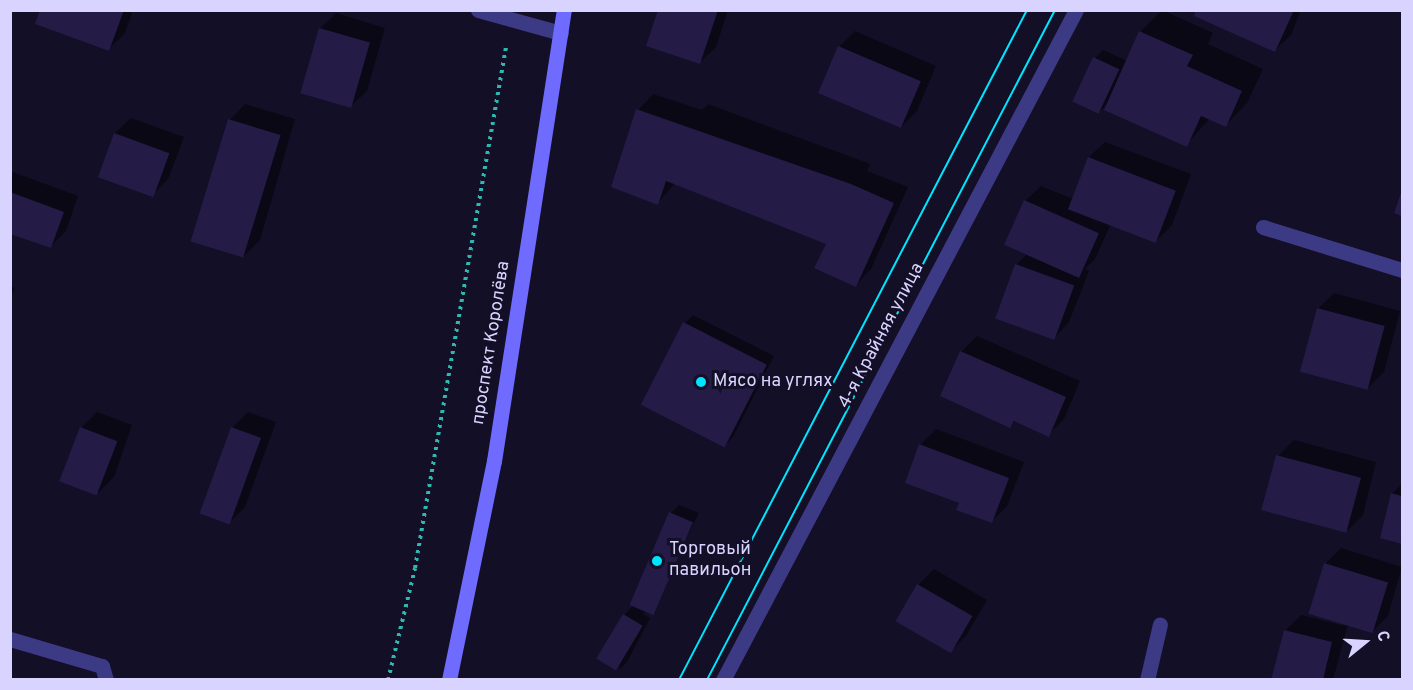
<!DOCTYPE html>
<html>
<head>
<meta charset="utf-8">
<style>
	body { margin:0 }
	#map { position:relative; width:1413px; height:690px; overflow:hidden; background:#130f26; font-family:Overpass,sans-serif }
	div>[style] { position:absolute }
	.shadow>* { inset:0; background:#0007 }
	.building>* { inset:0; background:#241b47; transform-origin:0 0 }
	.path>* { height:4px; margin-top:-2px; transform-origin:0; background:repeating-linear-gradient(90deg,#2fb8b0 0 3px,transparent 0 7.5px) }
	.service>* { height:15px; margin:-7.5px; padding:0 7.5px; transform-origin:7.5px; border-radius:7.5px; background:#3d3a85 }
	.minor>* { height:15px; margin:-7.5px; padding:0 7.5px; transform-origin:7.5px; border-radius:7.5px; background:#3d3a85 }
	.secondary>* { height:15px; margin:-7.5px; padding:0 7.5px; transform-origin:7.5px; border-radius:7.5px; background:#6f6bff }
	.tram>* { height:1.5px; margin:-0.75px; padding:0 0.75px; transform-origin:0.75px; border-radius:0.75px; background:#00e5ff }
	.dots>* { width:16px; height:16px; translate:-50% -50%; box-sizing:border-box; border:3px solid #130f26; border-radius:50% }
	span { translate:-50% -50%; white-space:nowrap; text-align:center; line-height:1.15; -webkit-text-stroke:6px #130f26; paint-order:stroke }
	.street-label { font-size:18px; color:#d9d4ff }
	.poi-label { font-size:18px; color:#d9d4ff }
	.left { translate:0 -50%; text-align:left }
	.frame { position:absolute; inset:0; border:12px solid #d9d4ff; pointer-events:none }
	.north { position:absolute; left:1335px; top:612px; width:60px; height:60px; -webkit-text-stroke:4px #130f26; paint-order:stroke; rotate:72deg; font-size:16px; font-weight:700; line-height:24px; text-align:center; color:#d9d4ff }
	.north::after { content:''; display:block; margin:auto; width:21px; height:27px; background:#d9d4ff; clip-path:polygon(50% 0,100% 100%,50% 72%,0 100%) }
</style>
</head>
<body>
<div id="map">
	<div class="shadow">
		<div style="clip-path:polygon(42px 10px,133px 10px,125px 33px,109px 49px)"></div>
		<div style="clip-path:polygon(659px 10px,728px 10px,716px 47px,700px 62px)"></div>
		<div style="clip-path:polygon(1162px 10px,1213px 33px,1208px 44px,1263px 69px,1247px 103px,1226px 125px,1210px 118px,1186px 145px,1109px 102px,1099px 112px,1095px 58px,1103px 50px,1127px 61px,1140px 32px)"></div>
		<div style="clip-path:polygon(1198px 10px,1301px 10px,1291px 35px,1275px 50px)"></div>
		<div style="clip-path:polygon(336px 13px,385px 28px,367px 91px,351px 106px,320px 29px)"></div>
		<div style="clip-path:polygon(855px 31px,936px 66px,917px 111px,901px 127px,820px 92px,839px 47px)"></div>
		<div style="clip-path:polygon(653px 94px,702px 110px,708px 104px,870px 164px,867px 171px,908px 187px,871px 269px,856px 285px,828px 243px,675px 183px,658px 203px,638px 110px)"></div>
		<div style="clip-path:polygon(245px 104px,295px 119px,260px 240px,244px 256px,230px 120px)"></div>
		<div style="clip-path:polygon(131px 118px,184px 137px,168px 179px,152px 195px,100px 176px,115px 133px)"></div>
		<div style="clip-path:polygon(1105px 142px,1191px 174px,1172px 225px,1156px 241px,1111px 224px,1095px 259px,1085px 269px,1089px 271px,1069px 322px,1054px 338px,1016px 265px,1028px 253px,1025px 201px,1041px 186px,1073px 199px,1089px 157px)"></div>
		<div style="clip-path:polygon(10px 171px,78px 196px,66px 231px,50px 247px,10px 232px)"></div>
		<div style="clip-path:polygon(10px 286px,15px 288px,10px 299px)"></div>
		<div style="clip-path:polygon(1334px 293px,1400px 311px,1384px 372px,1368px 388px,1318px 309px)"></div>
		<div style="clip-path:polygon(693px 315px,774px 356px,733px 437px,725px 445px,685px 323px)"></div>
		<div style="clip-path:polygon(977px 336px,1080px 381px,1064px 419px,1048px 435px,1016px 421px,1010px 426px,961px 352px)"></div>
		<div style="clip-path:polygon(97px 412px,132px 425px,114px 477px,98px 493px,81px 428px)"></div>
		<div style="clip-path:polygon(248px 412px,276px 422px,245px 507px,229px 523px,232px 428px)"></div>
		<div style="clip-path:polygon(936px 429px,1024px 462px,1007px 506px,992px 521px,961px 502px,920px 445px)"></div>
		<div style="clip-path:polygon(1294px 440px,1376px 462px,1363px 515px,1347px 531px,1278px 456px)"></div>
		<div style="clip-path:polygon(1402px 484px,1402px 542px,1381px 537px,1392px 494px)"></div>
		<div style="clip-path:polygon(679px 505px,699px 513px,653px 604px,643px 614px,650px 618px,627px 662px,619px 670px,624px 615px,633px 606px,671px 513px)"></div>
		<div style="clip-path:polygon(1341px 548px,1402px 567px,1388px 616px,1372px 632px,1348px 624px,1333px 680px,1272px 680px,1285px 631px,1301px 615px,1345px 626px,1325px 564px)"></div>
		<div style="clip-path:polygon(934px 569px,987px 600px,966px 636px,950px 652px,918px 585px)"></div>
	</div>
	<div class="building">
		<div style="clip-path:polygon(40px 10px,124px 10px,109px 51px,35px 24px)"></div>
		<div style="clip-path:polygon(658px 10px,718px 10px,700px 64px,646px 46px)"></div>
		<div style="clip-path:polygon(1196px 10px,1294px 10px,1275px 52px,1194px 16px)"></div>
		<div style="left:319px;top:28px;width:53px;height:68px;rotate:16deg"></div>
		<div style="clip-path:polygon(1139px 31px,1193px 55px,1187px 66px,1242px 91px,1226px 127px,1201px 116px,1187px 147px,1104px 110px)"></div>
		<div style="left:838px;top:46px;width:90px;height:51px;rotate:23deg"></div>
		<div style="left:1093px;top:57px;width:29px;height:49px;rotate:25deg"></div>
		<div style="clip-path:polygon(636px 109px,851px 184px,894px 203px,856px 287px,814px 268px,826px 244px,666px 181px,658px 205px,611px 187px)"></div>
		<div style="left:228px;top:119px;width:55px;height:128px;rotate:17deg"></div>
		<div style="left:114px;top:133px;width:59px;height:47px;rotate:20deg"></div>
		<div style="left:1088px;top:157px;width:94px;height:56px;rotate:21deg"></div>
		<div style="clip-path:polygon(1402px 190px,1402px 216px,1394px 213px)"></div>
		<div style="clip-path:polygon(10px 192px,64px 212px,51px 248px,10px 234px)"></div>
		<div style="left:1024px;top:200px;width:82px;height:49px;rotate:24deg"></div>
		<div style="left:1015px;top:264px;width:63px;height:58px;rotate:20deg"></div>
		<div style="left:1317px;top:308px;width:70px;height:66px;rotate:15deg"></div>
		<div style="left:683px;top:322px;width:94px;height:93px;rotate:27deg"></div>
		<div style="clip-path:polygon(960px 351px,1066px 397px,1049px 437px,1014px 421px,1010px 428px,940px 396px)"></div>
		<div style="left:80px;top:427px;width:40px;height:58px;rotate:21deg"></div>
		<div style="left:231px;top:427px;width:32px;height:92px;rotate:20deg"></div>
		<div style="clip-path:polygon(919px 444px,1009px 478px,992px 523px,956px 510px,959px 503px,905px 483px)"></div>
		<div style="left:1276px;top:455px;width:88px;height:57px;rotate:15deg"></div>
		<div style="clip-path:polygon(1391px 493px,1402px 496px,1402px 544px,1380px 538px)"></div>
		<div style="left:669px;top:512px;width:26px;height:101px;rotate:23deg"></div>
		<div style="left:1324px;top:563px;width:67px;height:53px;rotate:17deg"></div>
		<div style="left:917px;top:584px;width:64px;height:43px;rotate:30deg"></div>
		<div style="left:623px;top:614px;width:23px;height:52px;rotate:31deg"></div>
		<div style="clip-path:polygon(1284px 630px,1332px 642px,1323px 680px,1271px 680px)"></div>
	</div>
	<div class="path">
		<div style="left:388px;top:680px;width:115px;rotate:-76.4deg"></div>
		<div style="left:415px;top:568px;width:529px;rotate:-80.09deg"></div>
	</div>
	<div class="service">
		<div style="left:1147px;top:680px;width:57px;rotate:-76.9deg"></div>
	</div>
	<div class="minor">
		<div style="left:478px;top:10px;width:86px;rotate:15.5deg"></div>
		<div style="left:1263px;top:227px;width:145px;rotate:17.2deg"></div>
		<div style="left:10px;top:639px;width:96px;rotate:16.4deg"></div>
		<div style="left:102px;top:666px;width:15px;rotate:74deg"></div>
		<div style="left:723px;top:680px;width:757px;rotate:-62.22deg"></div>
	</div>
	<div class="secondary">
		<div style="left:449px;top:680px;width:224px;rotate:-78.4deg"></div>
		<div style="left:494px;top:461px;width:456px;rotate:-81.2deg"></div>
	</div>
	<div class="tram">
		<div style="left:679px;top:680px;width:755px;rotate:-62.55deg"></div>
		<div style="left:707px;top:680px;width:755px;rotate:-62.55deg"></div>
	</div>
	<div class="dots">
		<div style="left:701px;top:382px;background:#00e5ff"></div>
		<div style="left:657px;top:561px;background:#00e5ff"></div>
	</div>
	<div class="street-label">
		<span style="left:882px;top:336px;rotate:-62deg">4-я Крайняя улица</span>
		<span style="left:492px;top:343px;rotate:-81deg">проспект Королёва</span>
	</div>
	<div class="poi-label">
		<span class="left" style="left:713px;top:382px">Мясо на углях</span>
		<span class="left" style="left:669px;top:561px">Торговый<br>павильон</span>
	</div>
	<div class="frame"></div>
	<div class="north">С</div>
</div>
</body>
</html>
